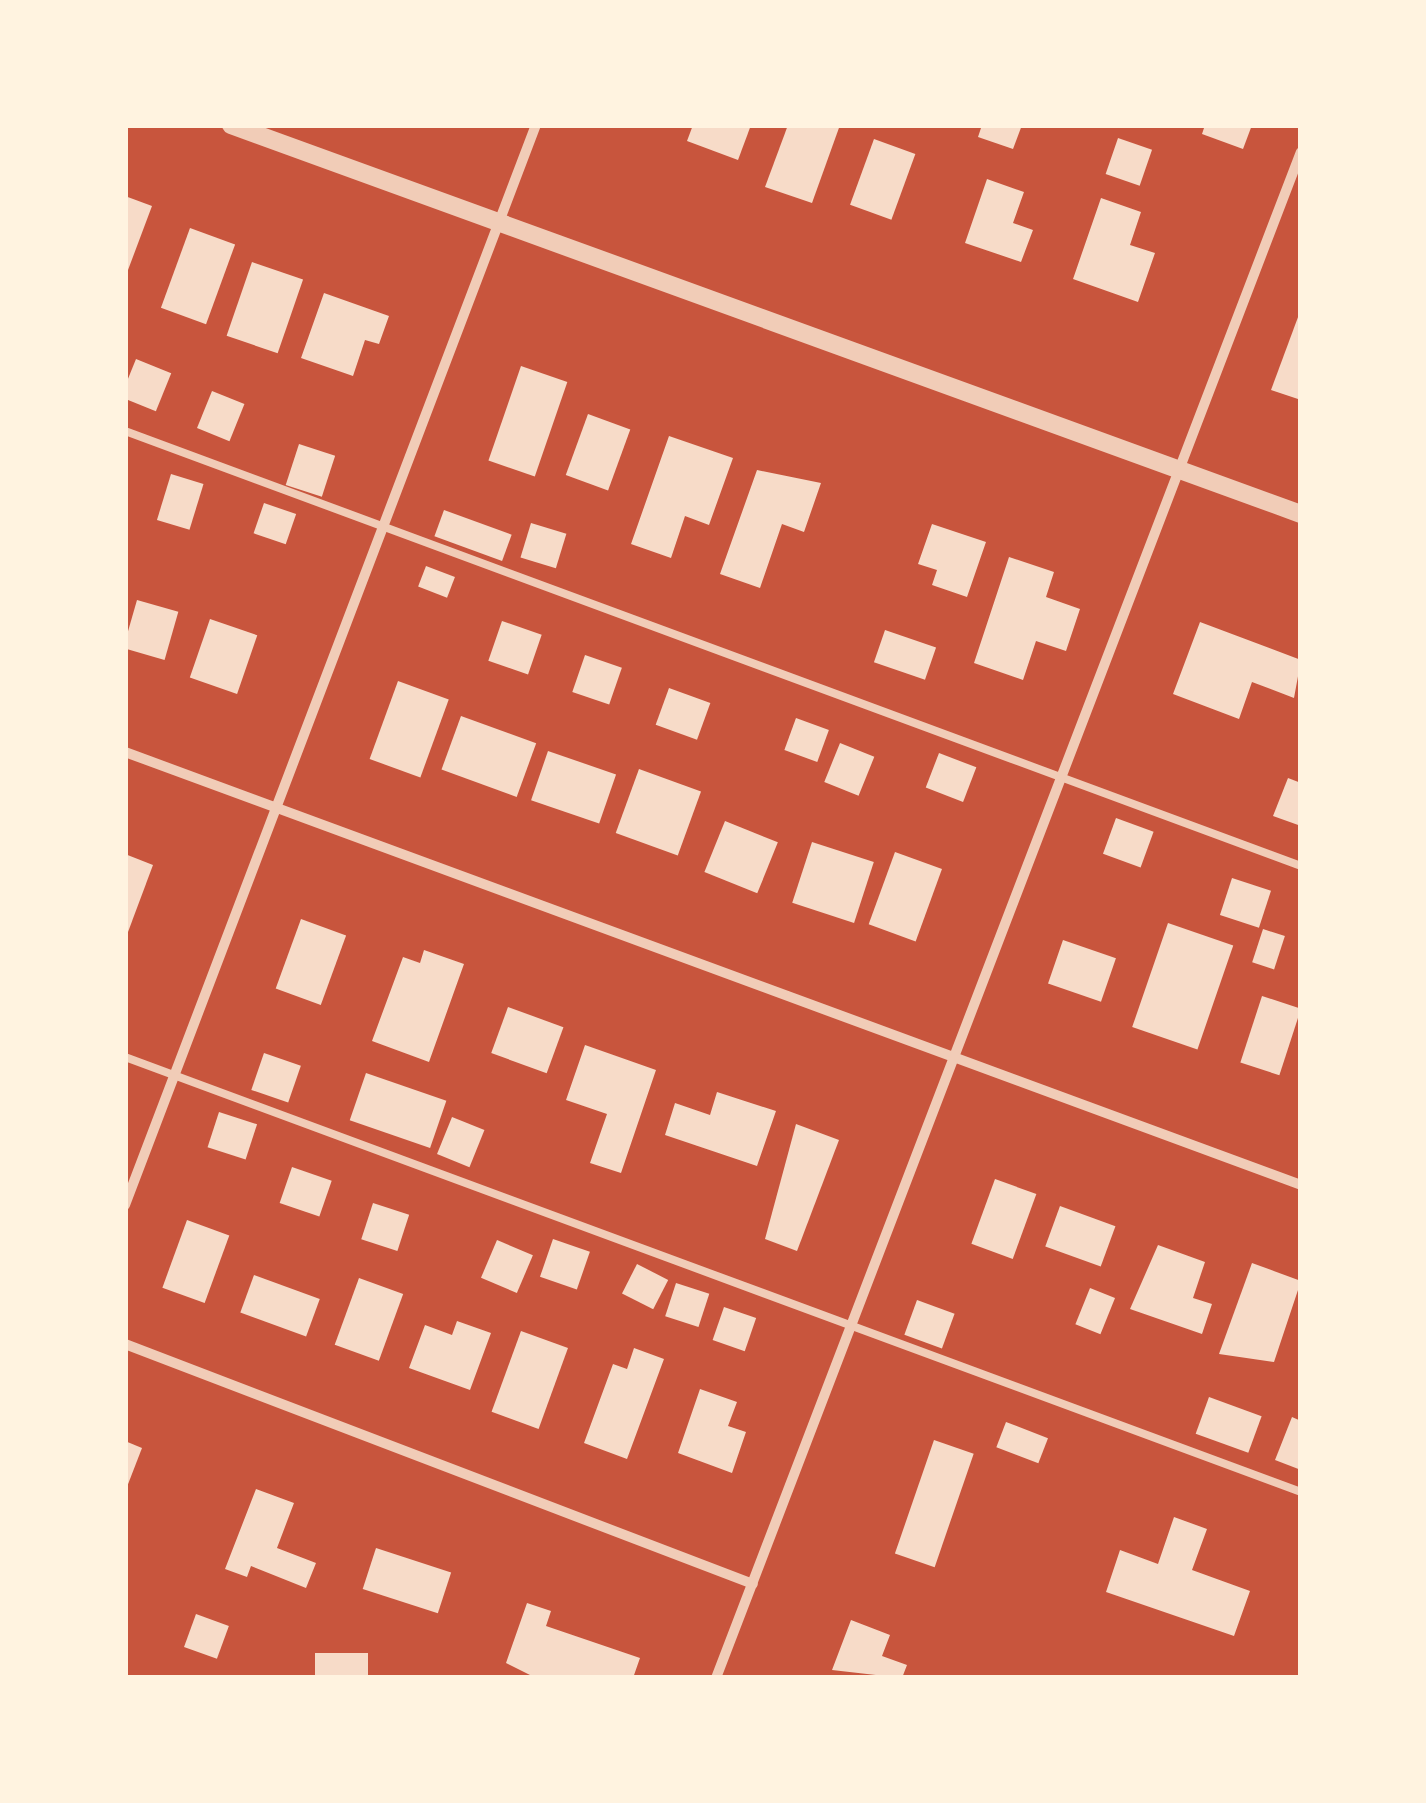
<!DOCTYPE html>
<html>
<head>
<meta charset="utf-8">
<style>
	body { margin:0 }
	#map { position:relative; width:1426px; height:1803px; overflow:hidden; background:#c8553d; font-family:Literata,serif }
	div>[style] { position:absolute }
	.building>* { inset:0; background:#f7dbc8; transform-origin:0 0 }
	.service>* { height:8px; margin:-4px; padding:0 4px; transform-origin:4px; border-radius:4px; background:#f1ccb7 }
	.minor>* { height:10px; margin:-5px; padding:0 5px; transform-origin:5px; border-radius:5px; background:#f1ccb7 }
	.tertiary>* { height:18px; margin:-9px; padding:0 9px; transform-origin:9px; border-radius:9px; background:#f1ccb7 }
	span { translate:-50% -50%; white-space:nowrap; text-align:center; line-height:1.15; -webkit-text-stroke:10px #fff3e0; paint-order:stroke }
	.frame { position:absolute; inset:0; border:128px solid #fff3e0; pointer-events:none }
</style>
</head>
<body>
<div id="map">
	<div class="building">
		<div style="clip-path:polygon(693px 125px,751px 125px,738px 160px,687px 141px)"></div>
		<div style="clip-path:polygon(788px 125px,840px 125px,812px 203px,765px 187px)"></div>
		<div style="clip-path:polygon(982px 125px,1022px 125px,1013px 149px,978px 137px)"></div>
		<div style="clip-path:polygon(1205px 125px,1252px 125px,1243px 149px,1202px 134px)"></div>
		<div style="left:1118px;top:138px;width:36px;height:38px;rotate:19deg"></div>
		<div style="left:874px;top:139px;width:44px;height:70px;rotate:20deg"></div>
		<div style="clip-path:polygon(987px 179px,1024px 192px,1013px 223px,1033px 230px,1021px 262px,965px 243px)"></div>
		<div style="clip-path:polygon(125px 196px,152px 206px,125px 278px)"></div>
		<div style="clip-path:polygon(1101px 198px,1141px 212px,1130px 245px,1155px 253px,1138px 302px,1073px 279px)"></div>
		<div style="left:190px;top:228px;width:48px;height:85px;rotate:20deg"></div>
		<div style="left:252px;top:262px;width:54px;height:78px;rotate:19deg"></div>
		<div style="clip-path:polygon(324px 293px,389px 316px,379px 344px,365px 340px,353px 376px,301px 358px)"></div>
		<div style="clip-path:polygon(1301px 309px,1301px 400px,1271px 390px)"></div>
		<div style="left:136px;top:359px;width:38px;height:41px;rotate:22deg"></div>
		<div style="left:521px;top:366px;width:49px;height:100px;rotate:19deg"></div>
		<div style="left:212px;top:391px;width:35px;height:40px;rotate:22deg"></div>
		<div style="left:588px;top:414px;width:45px;height:65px;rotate:20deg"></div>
		<div style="clip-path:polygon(669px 436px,733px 458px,709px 525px,685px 516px,671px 558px,631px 544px)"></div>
		<div style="left:299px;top:444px;width:38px;height:43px;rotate:18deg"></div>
		<div style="clip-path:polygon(757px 470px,821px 483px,804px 532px,782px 524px,760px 588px,720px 574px)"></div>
		<div style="left:171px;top:474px;width:34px;height:48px;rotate:17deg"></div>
		<div style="left:264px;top:503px;width:34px;height:32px;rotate:19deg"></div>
		<div style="left:444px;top:510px;width:72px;height:28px;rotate:20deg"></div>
		<div style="left:531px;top:523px;width:37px;height:36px;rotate:17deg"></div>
		<div style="clip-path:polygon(932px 524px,986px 542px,967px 597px,932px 585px,937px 570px,918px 564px)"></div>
		<div style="clip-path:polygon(1009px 557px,1054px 572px,1046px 597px,1080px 609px,1066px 651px,1036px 641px,1023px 680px,974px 663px)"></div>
		<div style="left:426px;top:566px;width:31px;height:22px;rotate:21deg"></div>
		<div style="left:137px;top:600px;width:43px;height:50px;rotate:16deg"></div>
		<div style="left:210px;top:619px;width:50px;height:62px;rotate:19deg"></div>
		<div style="left:502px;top:621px;width:42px;height:42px;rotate:19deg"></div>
		<div style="clip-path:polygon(1200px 622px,1301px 660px,1294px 698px,1252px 682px,1239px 719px,1173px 694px)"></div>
		<div style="left:885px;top:630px;width:54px;height:34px;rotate:19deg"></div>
		<div style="left:585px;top:655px;width:39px;height:39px;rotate:19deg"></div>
		<div style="left:398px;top:681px;width:54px;height:83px;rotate:20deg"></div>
		<div style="left:669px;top:688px;width:44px;height:39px;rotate:20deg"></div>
		<div style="left:461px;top:716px;width:80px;height:57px;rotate:20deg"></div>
		<div style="left:796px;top:718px;width:35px;height:34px;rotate:20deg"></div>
		<div style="left:840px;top:743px;width:37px;height:42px;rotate:22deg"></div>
		<div style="left:548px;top:751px;width:72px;height:52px;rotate:19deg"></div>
		<div style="left:939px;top:753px;width:40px;height:37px;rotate:21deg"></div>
		<div style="left:639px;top:769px;width:66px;height:68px;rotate:20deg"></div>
		<div style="clip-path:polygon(1288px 778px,1301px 783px,1301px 826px,1273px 816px)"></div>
		<div style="left:1116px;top:818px;width:40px;height:38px;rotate:20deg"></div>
		<div style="left:725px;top:821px;width:57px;height:55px;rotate:22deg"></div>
		<div style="left:812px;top:842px;width:65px;height:64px;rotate:18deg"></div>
		<div style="left:895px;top:852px;width:50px;height:77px;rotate:20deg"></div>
		<div style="clip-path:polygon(125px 854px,153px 865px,125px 940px)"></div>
		<div style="left:1232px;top:878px;width:41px;height:39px;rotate:18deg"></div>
		<div style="left:301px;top:919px;width:48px;height:74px;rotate:20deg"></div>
		<div style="left:1168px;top:923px;width:69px;height:110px;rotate:19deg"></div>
		<div style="left:1263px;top:929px;width:23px;height:35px;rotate:18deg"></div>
		<div style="left:1063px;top:940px;width:56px;height:46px;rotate:19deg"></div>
		<div style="clip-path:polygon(424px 950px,464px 964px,429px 1062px,372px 1041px,403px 957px,420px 963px)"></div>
		<div style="left:1262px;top:996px;width:41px;height:70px;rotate:18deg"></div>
		<div style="left:508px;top:1007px;width:59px;height:49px;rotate:20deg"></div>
		<div style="clip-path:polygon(585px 1045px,656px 1070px,621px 1173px,590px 1163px,607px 1114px,566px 1100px)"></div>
		<div style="left:264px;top:1053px;width:39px;height:39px;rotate:19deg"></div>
		<div style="left:366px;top:1073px;width:85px;height:50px;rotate:19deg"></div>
		<div style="clip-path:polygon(717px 1092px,776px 1111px,757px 1166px,665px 1135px,675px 1103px,710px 1115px)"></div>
		<div style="left:219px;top:1112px;width:40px;height:37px;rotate:18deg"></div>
		<div style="left:452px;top:1117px;width:35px;height:40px;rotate:22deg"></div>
		<div style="clip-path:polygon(796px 1124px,839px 1140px,797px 1251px,765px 1239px)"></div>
		<div style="left:292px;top:1167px;width:42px;height:38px;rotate:19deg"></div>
		<div style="left:995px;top:1179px;width:44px;height:69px;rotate:20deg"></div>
		<div style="left:373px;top:1203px;width:38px;height:38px;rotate:18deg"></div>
		<div style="left:1060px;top:1206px;width:59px;height:43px;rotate:20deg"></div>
		<div style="left:187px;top:1220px;width:45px;height:72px;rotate:20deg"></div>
		<div style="left:553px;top:1239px;width:39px;height:40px;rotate:19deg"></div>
		<div style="left:497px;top:1240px;width:39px;height:41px;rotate:23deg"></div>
		<div style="clip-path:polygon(1158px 1245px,1205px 1262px,1193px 1298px,1212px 1304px,1202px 1334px,1130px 1309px)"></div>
		<div style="clip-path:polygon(1252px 1263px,1301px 1281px,1274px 1362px,1219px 1354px)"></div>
		<div style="left:637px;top:1264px;width:35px;height:33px;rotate:27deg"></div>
		<div style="left:254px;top:1275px;width:70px;height:40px;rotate:20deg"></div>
		<div style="left:359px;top:1278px;width:47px;height:71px;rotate:20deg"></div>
		<div style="left:676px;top:1283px;width:35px;height:35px;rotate:18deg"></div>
		<div style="left:1090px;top:1288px;width:27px;height:39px;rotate:22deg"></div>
		<div style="left:917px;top:1300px;width:40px;height:37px;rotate:20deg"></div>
		<div style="left:724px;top:1307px;width:34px;height:35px;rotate:19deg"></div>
		<div style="clip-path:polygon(457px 1321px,491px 1333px,470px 1390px,409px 1368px,425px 1325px,452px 1335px)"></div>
		<div style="left:521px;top:1331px;width:50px;height:86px;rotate:20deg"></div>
		<div style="clip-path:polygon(634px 1348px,664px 1359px,627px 1459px,584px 1443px,613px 1364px,627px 1369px)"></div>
		<div style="clip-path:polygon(700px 1389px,737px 1402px,728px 1426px,746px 1432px,732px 1473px,678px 1453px)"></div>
		<div style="left:1209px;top:1397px;width:56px;height:39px;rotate:20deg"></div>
		<div style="clip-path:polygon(1292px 1417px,1301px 1421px,1301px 1470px,1275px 1460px)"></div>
		<div style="left:1006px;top:1422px;width:45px;height:27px;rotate:21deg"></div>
		<div style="left:934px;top:1440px;width:42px;height:120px;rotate:19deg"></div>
		<div style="clip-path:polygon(125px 1441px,142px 1448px,125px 1492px)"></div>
		<div style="clip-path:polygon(256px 1489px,294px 1503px,277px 1548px,316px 1563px,306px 1588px,251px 1566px,247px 1577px,225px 1569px)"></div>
		<div style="clip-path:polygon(1174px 1517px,1207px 1529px,1192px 1570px,1250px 1591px,1234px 1636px,1106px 1592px,1120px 1550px,1158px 1564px)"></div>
		<div style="left:376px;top:1548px;width:79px;height:43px;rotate:18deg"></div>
		<div style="clip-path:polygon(527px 1603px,551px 1611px,546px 1626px,640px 1658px,633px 1678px,536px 1678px,506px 1663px)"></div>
		<div style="left:196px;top:1614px;width:35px;height:35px;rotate:20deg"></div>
		<div style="clip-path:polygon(851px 1620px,890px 1635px,882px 1656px,907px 1665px,902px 1678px,832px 1670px)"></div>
		<div style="left:315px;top:1653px;width:53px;height:25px"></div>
	</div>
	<div class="service">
		<div style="left:125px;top:431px;width:1254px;rotate:20.3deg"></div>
		<div style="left:125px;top:1057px;width:1254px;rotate:20.3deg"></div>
	</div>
	<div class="minor">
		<div style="left:125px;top:752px;width:1253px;rotate:20.21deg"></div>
		<div style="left:125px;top:1205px;width:1156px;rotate:-69.17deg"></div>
		<div style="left:125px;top:1344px;width:672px;rotate:20.92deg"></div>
		<div style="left:716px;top:1678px;width:1634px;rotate:-69.03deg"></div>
	</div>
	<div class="tertiary">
		<div style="left:231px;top:125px;width:1139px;rotate:19.98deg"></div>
	</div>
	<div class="frame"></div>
</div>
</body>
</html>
